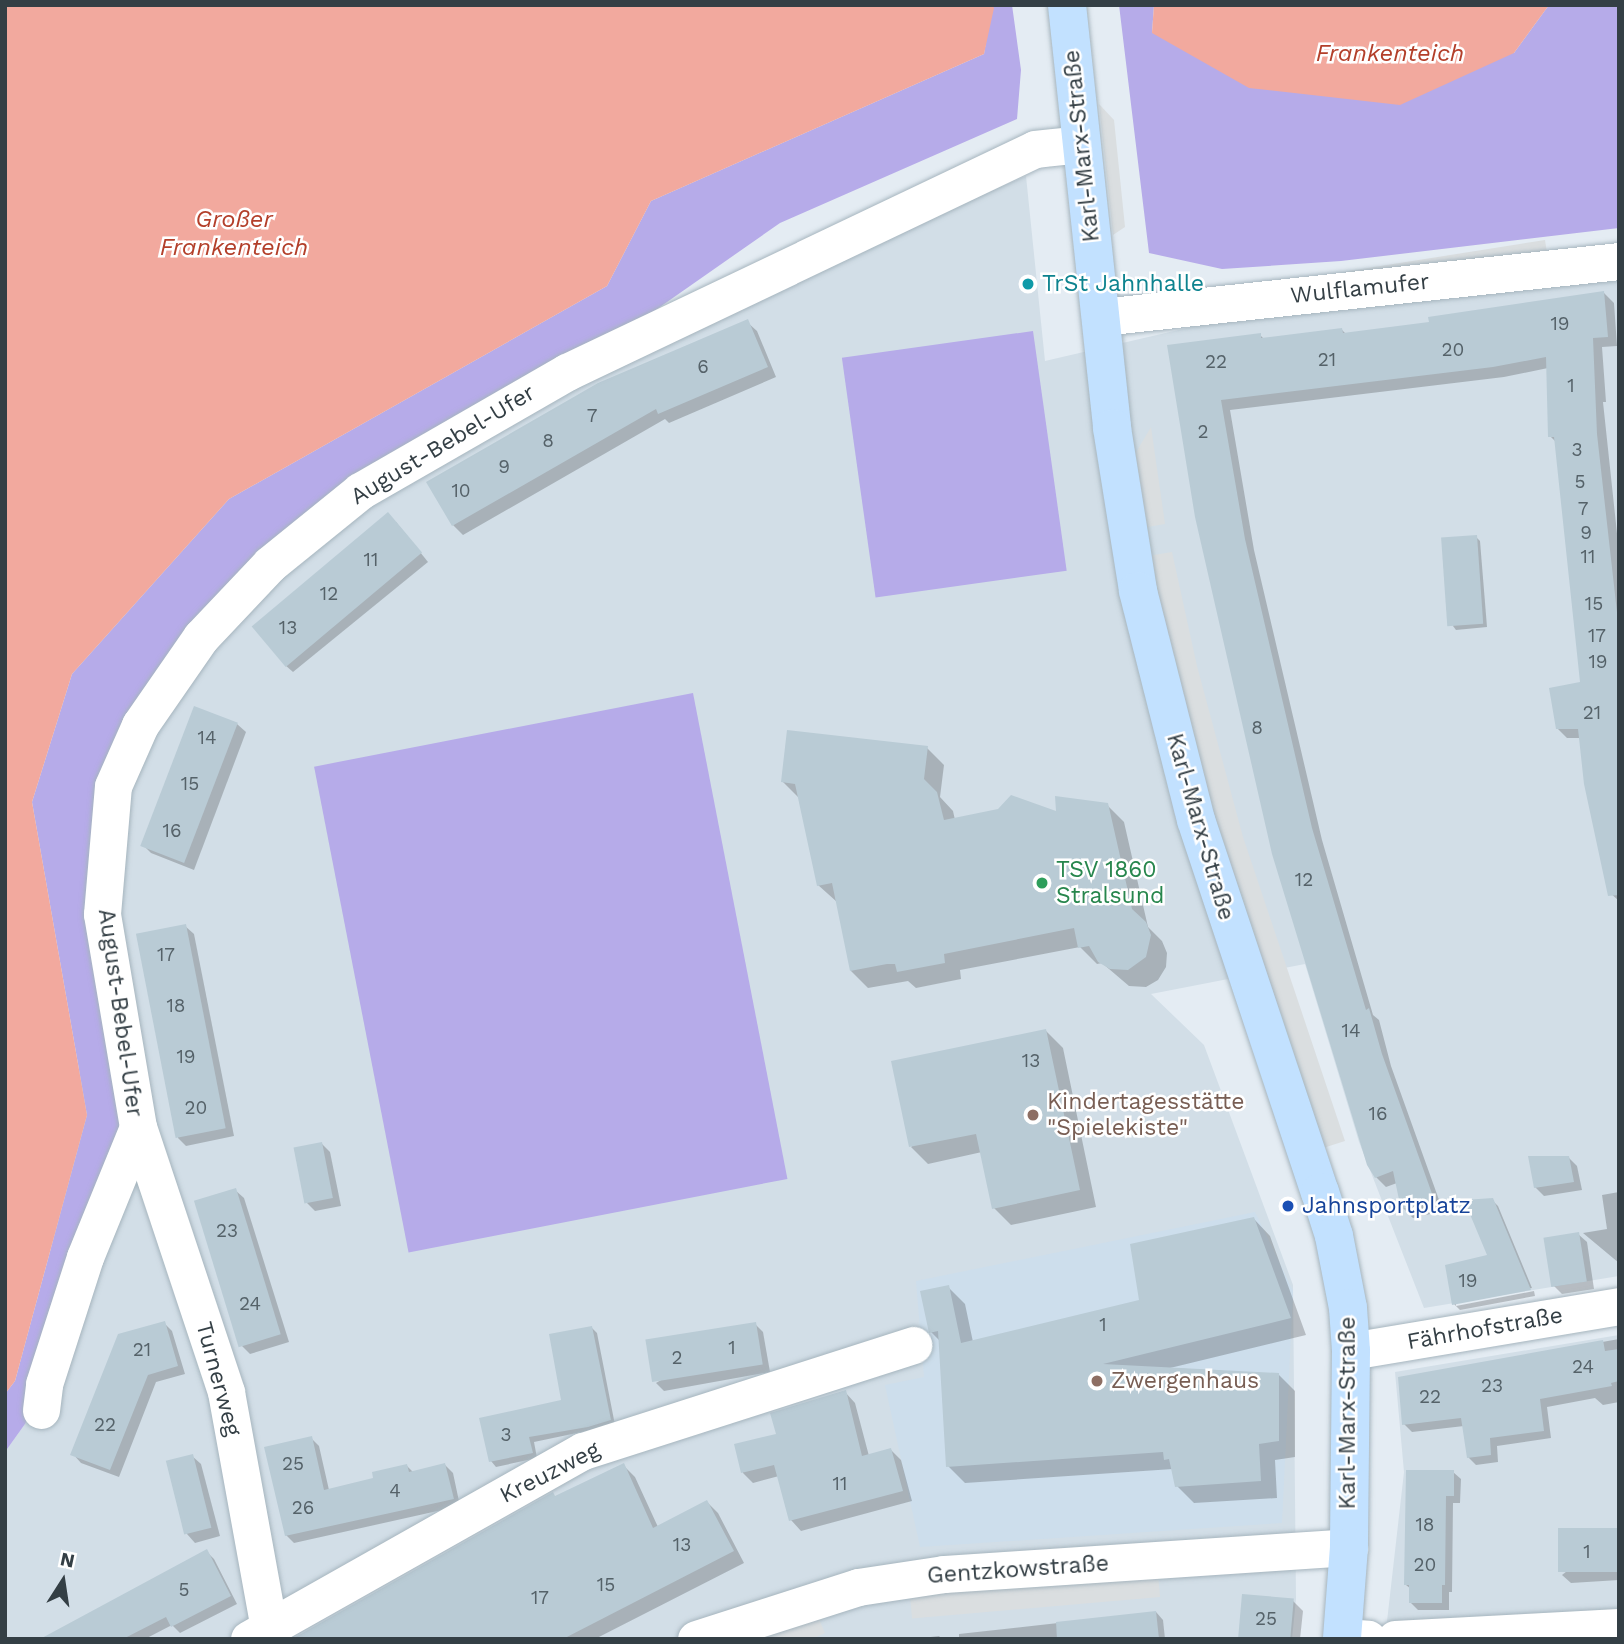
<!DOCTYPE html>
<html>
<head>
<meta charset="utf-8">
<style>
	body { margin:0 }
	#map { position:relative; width:1624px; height:1644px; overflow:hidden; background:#e4ecf3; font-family:"Work Sans",sans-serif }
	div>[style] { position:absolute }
	.residential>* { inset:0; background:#d2dee7 }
	.education>* { inset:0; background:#cddeec }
	.green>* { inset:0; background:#b6abe9; transform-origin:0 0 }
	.parking>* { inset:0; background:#dadee0; transform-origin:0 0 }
	.water>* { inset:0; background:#f2a99e }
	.shadow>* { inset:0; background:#0003 }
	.building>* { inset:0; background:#b9cbd5; transform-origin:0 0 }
	.roads { filter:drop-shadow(0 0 2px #a6b5be) drop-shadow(0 0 2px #a6b5be) }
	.street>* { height:37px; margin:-18.5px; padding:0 18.5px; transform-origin:18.5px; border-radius:18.5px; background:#fff }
	.secondary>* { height:38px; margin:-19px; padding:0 19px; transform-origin:19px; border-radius:19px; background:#c2e1ff }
	.dots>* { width:19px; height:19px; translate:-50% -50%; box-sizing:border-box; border:4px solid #fff; border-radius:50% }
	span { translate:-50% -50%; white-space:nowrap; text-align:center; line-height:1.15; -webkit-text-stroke:5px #fff; paint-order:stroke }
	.number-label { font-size:19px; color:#556269 }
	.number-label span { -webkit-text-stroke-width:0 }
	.street-label { font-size:23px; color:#343f45 }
	.culture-label { font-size:23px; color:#0d838f }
	.left { translate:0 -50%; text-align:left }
	.leisure-label { font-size:23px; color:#27864d }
	.education-label { font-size:23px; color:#785e54 }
	.transit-label { font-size:23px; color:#164399 }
	.water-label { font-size:24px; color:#b33f2a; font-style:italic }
	.frame { position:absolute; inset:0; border:7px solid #343f45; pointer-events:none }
	.north { position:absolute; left:28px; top:1546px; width:70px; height:70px; -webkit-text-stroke:5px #fff; paint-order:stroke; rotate:12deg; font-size:19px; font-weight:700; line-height:28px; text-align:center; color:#343f45 }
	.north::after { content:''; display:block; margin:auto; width:24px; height:32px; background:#343f45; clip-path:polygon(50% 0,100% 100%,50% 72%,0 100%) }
</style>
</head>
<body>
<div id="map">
	<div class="residential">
		<div style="clip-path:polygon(1026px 176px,1045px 361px,1342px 292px,1619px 261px,1619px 1276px,1424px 1308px,1359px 1142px,1305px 964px,1151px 994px,1204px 1045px,1293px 1285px,1296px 1599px,1292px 1639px,5px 1639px,5px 1452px,25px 1424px,102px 914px,113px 786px,270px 564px,567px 372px)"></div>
		<div style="clip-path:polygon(1619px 1335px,1619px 1639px,1385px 1639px,1404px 1472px,1395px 1372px)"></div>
	</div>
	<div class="education">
		<div style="clip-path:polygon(1255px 1212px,1293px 1291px,1282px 1523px,920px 1547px,885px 1385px,924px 1377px,916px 1281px)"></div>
	</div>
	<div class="green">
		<div style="clip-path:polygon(992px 5px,1012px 5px,1021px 70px,1017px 119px,780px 223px,567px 372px,360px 491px,140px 725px,102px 914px,138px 1127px,44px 1384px,25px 1424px,5px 1452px,5px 1394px,15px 1381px,87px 1115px,32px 802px,72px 674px,229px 499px,607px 286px,651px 201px,984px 54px)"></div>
		<div style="clip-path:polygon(1119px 5px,1154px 5px,1152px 33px,1514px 53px,1549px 5px,1619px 5px,1619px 228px,1341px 261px,1222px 269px,1149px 253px)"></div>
		<div style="left:1033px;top:331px;width:242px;height:193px;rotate:82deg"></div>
		<div style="left:693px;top:693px;width:495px;height:386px;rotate:79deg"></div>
	</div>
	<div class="parking">
		<div style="clip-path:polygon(1099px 104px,1114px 120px,1125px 227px,1113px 235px)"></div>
		<div style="left:1545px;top:240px;width:20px;height:202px;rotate:81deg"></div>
		<div style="clip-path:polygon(1151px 427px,1165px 524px,1142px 528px,1132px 459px)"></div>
		<div style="clip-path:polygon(1172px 552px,1197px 666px,1243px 837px,1345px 1141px,1323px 1148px,1219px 846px,1148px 556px)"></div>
		<div style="left:1158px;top:1573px;width:24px;height:249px;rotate:85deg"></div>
		<div style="clip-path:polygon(816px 1612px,825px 1633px,812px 1639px,756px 1639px)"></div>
	</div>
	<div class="water">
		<div style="clip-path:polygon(5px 5px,992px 5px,994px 8px,984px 54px,651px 201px,607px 286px,229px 499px,72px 674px,32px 802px,87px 1115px,15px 1381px,5px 1394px)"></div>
		<div style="clip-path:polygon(1154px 5px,1549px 5px,1514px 53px,1400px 105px,1249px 88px,1152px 33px)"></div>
	</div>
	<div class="shadow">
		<div style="clip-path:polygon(1604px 293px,1614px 303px,1617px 346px,1602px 347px,1606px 402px,1603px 402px,1619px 552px,1619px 901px,1608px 891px,1581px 738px,1567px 738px,1557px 728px,1582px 683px,1557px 443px,1550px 436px,1548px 368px,1504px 377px,1230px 410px,1254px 550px,1322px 840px,1373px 1015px,1379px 1020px,1391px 1066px,1443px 1211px,1413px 1218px,1403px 1208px,1397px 1183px,1386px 1187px,1376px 1177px,1169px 347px,1260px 335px,1264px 339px,1342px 330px,1346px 334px,1431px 323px)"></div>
		<div style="clip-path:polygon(747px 322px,757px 331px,776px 377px,669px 423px,665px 419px,463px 535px,453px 525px)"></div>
		<div style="clip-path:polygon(396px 522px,428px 562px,293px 672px,285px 665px)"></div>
		<div style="clip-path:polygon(1476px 537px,1480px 541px,1487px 627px,1456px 630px,1453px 626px)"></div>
		<div style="clip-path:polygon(237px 724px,246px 732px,194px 870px,151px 853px,143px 845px)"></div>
		<div style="clip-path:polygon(927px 748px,944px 765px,940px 797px,953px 811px,955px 820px,1058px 814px,1107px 805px,1124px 822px,1148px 927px,1162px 941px,1167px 953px,1166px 967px,1158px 980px,1146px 987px,1129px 986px,1102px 963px,1097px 964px,1080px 947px,960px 970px,961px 979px,916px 988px,908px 981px,868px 988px,851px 971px,837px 902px,818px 885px,800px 799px,783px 782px)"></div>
		<div style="clip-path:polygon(185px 926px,194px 934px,234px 1136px,186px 1146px,178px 1138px)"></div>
		<div style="clip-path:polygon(1046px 1031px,1063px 1048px,1096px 1207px,1011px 1225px,994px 1208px,982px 1152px,928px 1164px,911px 1147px)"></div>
		<div style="clip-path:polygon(322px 1144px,330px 1152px,341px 1206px,315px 1211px,307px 1203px)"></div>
		<div style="clip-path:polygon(1568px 1157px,1577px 1166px,1582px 1190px,1544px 1196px,1535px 1187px)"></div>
		<div style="clip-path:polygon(235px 1190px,244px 1198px,289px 1342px,250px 1354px,242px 1346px)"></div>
		<div style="clip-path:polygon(1619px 1192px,1619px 1263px,1583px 1233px,1607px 1229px,1602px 1195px)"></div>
		<div style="clip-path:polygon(1492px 1200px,1498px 1206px,1532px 1288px,1456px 1302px,1456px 1306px,1534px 1291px,1535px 1296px,1460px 1310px,1454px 1304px,1489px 1257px)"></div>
		<div style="clip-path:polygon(1254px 1219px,1270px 1236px,1306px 1335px,1170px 1368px,1278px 1374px,1295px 1391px,1295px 1457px,1275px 1460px,1277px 1498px,1194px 1503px,1177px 1486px,1173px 1469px,965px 1483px,948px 1466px,940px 1341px,931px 1332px,948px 1287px,965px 1304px,973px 1342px,1141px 1302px)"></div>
		<div style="clip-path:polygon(1578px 1234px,1587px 1242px,1594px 1289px,1562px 1294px,1554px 1286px)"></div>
		<div style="clip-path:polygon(164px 1323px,172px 1331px,185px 1374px,156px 1382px,119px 1477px,81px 1463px,73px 1454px)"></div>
		<div style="clip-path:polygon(755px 1324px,763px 1332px,770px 1372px,664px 1391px,656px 1383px)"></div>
		<div style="clip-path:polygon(591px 1327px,597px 1333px,615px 1425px,534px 1442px,537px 1458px,496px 1467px,491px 1461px,563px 1401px)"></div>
		<div style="clip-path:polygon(1619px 1339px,1619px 1402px,1603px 1405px,1595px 1398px,1547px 1407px,1551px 1438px,1497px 1446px,1498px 1462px,1476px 1465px,1468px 1457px,1464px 1426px,1412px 1432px,1404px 1424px,1400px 1378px)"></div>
		<div style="clip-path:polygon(845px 1392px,855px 1403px,869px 1456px,891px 1450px,901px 1460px,912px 1501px,801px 1531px,791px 1520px,779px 1476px,753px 1483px,743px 1473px,736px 1446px,778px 1435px)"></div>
		<div style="clip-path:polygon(311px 1438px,319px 1446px,329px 1490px,375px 1480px,407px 1466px,413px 1472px,445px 1465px,453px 1473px,460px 1506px,294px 1543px,286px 1535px)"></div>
		<div style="clip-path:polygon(192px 1456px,201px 1464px,220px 1536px,195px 1543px,187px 1534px)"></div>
		<div style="clip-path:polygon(624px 1466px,635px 1477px,658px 1527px,707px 1502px,718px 1513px,744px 1563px,595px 1639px,313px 1639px,556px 1498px)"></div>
		<div style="clip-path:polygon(1453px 1472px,1461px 1479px,1460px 1503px,1453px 1503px,1452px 1592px,1449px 1592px,1449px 1610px,1418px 1610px,1410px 1602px,1411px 1589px,1406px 1585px)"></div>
		<div style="clip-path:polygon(1619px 1530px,1619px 1580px,1571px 1583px,1562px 1575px)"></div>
		<div style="clip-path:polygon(207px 1552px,214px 1559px,237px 1604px,180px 1633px,172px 1625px,145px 1639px,76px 1639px)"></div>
		<div style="clip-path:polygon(1293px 1601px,1303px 1611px,1300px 1639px,1239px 1639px)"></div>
		<div style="clip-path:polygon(1156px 1612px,1163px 1620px,1165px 1639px,959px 1639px,959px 1634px)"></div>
		<div style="clip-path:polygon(939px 1636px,942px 1639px,914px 1639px)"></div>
	</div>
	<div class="building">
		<div style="clip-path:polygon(1604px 291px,1608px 337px,1593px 338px,1597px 434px,1619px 630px,1619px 895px,1608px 896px,1584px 784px,1578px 729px,1556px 729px,1549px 688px,1580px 682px,1554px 437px,1548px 437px,1546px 357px,1493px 367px,1221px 400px,1245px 539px,1312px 828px,1366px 1010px,1369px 1008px,1382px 1054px,1435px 1202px,1401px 1209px,1393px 1171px,1375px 1178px,1367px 1165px,1272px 854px,1195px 517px,1167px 345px,1261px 333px,1261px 338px,1342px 328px,1343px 333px,1429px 322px,1428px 317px)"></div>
		<div style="clip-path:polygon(748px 319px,768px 367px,658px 414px,656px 409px,452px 526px,426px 482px,598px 383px)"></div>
		<div style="left:388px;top:512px;width:53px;height:178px;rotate:50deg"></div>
		<div style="left:1477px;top:535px;width:89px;height:36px;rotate:86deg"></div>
		<div style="left:194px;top:706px;width:47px;height:150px;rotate:21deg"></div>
		<div style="clip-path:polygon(787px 730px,928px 746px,924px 779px,937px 792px,944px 820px,998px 809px,1011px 795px,1056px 811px,1055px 796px,1108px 803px,1132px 909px,1146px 922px,1151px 935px,1146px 957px,1128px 970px,1110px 969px,1098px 962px,1089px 946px,1078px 948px,1074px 928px,944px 954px,945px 963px,897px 972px,895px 964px,887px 964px,850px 971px,832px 883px,817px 886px,795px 784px,781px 782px)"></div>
		<div style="left:186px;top:924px;width:208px;height:51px;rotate:79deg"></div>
		<div style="clip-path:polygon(1046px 1029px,1080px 1190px,992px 1209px,976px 1134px,909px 1147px,891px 1061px)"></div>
		<div style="left:322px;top:1142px;width:57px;height:29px;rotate:79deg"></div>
		<div style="clip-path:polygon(1528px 1156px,1569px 1156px,1574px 1182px,1534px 1188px)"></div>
		<div style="left:236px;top:1188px;width:153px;height:44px;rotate:73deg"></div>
		<div style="clip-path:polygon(1493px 1198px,1531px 1290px,1452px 1305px,1445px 1265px,1487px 1255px,1464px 1200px)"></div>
		<div style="clip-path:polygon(1254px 1217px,1291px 1318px,1103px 1364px,1279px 1373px,1279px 1441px,1259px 1444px,1261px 1481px,1175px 1487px,1169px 1459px,1164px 1460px,1163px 1452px,946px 1467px,938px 1331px,929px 1333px,920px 1291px,949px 1285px,961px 1343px,1139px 1300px,1130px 1244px)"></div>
		<div style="left:1579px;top:1232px;width:50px;height:36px;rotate:81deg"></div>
		<div style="clip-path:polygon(165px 1321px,178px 1366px,148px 1375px,110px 1470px,70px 1455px,118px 1334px)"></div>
		<div style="left:756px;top:1322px;width:43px;height:112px;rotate:81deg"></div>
		<div style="clip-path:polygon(592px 1326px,611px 1420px,588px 1427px,529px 1437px,533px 1453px,489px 1462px,479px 1418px,561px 1400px,549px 1334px)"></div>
		<div style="clip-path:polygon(1603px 1340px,1605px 1351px,1619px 1349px,1619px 1381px,1611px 1383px,1612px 1386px,1540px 1399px,1544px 1431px,1490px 1438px,1491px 1455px,1467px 1458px,1461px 1418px,1402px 1425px,1398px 1377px)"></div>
		<div style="clip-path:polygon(846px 1390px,862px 1456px,891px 1448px,903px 1491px,789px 1521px,774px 1465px,741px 1473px,734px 1444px,776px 1434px,770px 1413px)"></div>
		<div style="clip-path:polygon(312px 1436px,324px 1490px,373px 1478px,372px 1472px,407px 1464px,409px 1472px,445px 1463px,454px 1499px,285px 1536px,264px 1447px)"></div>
		<div style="left:193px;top:1454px;width:76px;height:28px;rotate:76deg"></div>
		<div style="clip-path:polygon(624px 1463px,653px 1528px,707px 1500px,734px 1551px,563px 1639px,292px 1639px,553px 1492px,555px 1496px)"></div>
		<div style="clip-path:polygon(1406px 1470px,1454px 1470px,1454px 1496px,1446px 1496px,1445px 1585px,1442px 1585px,1442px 1603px,1409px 1603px,1409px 1585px,1404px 1585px)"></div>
		<div style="left:1619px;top:1528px;width:44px;height:61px;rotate:90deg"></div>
		<div style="clip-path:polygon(207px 1549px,231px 1596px,171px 1627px,166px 1617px,123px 1639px,40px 1639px)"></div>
		<div style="left:1242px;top:1594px;width:52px;height:45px;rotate:5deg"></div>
		<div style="clip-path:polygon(1156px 1611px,1159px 1639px,1057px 1639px,1056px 1622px)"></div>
	</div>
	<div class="roads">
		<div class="street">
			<div style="left:1101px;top:317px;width:521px;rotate:-6.17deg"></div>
			<div style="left:138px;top:1127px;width:279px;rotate:71.6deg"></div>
			<div style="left:226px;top:1392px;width:251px;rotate:79.7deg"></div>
			<div style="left:1351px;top:1351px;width:272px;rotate:-9.5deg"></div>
			<div style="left:41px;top:1410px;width:26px;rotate:-83deg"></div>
			<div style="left:44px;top:1384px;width:133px;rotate:-72.1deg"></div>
			<div style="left:85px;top:1257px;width:140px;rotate:-67.8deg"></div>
			<div style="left:138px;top:1127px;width:216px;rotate:-99.6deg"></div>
			<div style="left:102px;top:914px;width:128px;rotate:-85.1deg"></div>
			<div style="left:113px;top:786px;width:67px;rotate:-66.1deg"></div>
			<div style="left:140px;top:725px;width:107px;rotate:-55.3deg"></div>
			<div style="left:201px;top:637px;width:100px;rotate:-46.6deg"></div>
			<div style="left:270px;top:564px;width:116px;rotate:-39deg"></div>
			<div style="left:360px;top:491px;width:239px;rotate:-29.9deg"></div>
			<div style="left:567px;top:372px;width:518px;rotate:-25.48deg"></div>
			<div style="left:1035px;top:149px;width:46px;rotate:-6.2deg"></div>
			<div style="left:1342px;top:1637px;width:26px;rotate:4deg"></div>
			<div style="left:249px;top:1639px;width:383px;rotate:-29.4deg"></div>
			<div style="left:583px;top:1451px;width:347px;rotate:-17.8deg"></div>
			<div style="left:696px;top:1639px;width:170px;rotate:-17.8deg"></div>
			<div style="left:858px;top:1587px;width:87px;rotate:-8.6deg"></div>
			<div style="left:944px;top:1574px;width:406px;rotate:-3.8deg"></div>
			<div style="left:1395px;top:1639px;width:224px;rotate:-3.1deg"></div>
		</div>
		<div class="secondary">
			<div style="left:1067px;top:5px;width:425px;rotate:83.9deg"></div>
			<div style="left:1112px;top:428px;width:165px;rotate:80.9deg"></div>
			<div style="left:1138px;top:591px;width:236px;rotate:75.8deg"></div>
			<div style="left:1196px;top:820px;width:392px;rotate:71.6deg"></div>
			<div style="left:1320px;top:1192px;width:46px;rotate:72.3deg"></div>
			<div style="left:1334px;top:1236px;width:73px;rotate:79deg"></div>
			<div style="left:1348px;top:1308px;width:43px;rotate:86deg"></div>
			<div style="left:1351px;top:1351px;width:196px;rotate:90.6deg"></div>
			<div style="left:1349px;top:1547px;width:92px;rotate:94.4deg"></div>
		</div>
	</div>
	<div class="dots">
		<div style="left:1028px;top:284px;background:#0f9aa8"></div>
		<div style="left:1042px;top:883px;background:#2e9e5b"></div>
		<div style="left:1033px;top:1115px;background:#8d6e63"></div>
		<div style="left:1288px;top:1206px;background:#1a4fb4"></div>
		<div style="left:1097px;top:1381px;background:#8d6e63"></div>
	</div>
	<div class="number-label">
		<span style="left:1560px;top:324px">19</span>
		<span style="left:1453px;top:350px">20</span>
		<span style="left:1327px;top:360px">21</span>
		<span style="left:1216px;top:362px">22</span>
		<span style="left:703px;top:367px">6</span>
		<span style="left:1571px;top:386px">1</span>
		<span style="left:592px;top:416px">7</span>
		<span style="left:1203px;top:432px">2</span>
		<span style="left:548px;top:441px">8</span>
		<span style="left:1577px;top:450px">3</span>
		<span style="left:504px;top:467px">9</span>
		<span style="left:1580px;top:482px">5</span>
		<span style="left:461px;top:491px">10</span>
		<span style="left:1583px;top:509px">7</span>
		<span style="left:1586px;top:533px">9</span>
		<span style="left:1588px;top:557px">11</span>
		<span style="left:371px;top:560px">11</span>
		<span style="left:329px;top:594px">12</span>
		<span style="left:1594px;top:604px">15</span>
		<span style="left:288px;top:628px">13</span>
		<span style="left:1597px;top:636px">17</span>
		<span style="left:1598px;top:662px">19</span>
		<span style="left:1592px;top:713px">21</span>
		<span style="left:1257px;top:728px">8</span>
		<span style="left:207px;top:738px">14</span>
		<span style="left:190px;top:784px">15</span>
		<span style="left:172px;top:831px">16</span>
		<span style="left:1304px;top:880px">12</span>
		<span style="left:166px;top:955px">17</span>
		<span style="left:176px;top:1006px">18</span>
		<span style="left:1351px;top:1031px">14</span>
		<span style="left:186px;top:1057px">19</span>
		<span style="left:1031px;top:1061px">13</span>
		<span style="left:196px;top:1108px">20</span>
		<span style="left:1378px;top:1114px">16</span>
		<span style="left:227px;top:1231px">23</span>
		<span style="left:1468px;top:1281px">19</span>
		<span style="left:250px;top:1304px">24</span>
		<span style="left:1103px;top:1325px">1</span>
		<span style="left:732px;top:1348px">1</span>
		<span style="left:142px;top:1350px">21</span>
		<span style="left:677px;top:1358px">2</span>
		<span style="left:1583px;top:1367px">24</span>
		<span style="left:1492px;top:1386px">23</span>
		<span style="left:1430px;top:1397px">22</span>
		<span style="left:105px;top:1425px">22</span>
		<span style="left:506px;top:1435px">3</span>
		<span style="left:293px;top:1464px">25</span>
		<span style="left:840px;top:1484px">11</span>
		<span style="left:395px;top:1491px">4</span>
		<span style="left:303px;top:1508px">26</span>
		<span style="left:1425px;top:1525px">18</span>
		<span style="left:682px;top:1545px">13</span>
		<span style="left:1587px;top:1552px">1</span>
		<span style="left:1425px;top:1565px">20</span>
		<span style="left:606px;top:1585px">15</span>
		<span style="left:184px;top:1590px">5</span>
		<span style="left:540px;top:1598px">17</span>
		<span style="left:1266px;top:1619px">25</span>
	</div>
	<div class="street-label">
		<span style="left:1082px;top:146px;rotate:-96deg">Karl-Marx-Straße</span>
		<span style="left:1360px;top:289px;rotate:-6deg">Wulflamufer</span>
		<span style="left:443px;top:445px;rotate:-31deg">August-Bebel-Ufer</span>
		<span style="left:1200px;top:827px;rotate:74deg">Karl-Marx-Straße</span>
		<span style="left:120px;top:1013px;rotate:82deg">August-Bebel-Ufer</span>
		<span style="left:1485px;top:1329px;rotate:-10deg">Fährhofstraße</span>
		<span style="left:218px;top:1379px;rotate:75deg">Turnerweg</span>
		<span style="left:1348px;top:1413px;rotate:-90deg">Karl-Marx-Straße</span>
		<span style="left:550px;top:1473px;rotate:-27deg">Kreuzweg</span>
		<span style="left:1018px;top:1570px;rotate:-4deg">Gentzkowstraße</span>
	</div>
	<div class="culture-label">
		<span class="left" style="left:1042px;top:284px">TrSt Jahnhalle</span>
	</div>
	<div class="leisure-label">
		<span class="left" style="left:1056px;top:883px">TSV 1860<br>Stralsund</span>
	</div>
	<div class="education-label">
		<span class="left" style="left:1047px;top:1115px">Kindertagesstätte<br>"Spielekiste"</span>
		<span class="left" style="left:1111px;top:1381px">Zwergenhaus</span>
	</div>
	<div class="transit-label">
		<span class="left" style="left:1302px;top:1206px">Jahnsportplatz</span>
	</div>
	<div class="water-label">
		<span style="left:1390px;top:54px">Frankenteich</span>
		<span style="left:234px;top:234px">Großer<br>Frankenteich</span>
	</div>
	<div class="frame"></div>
	<div class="north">N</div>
</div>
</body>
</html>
